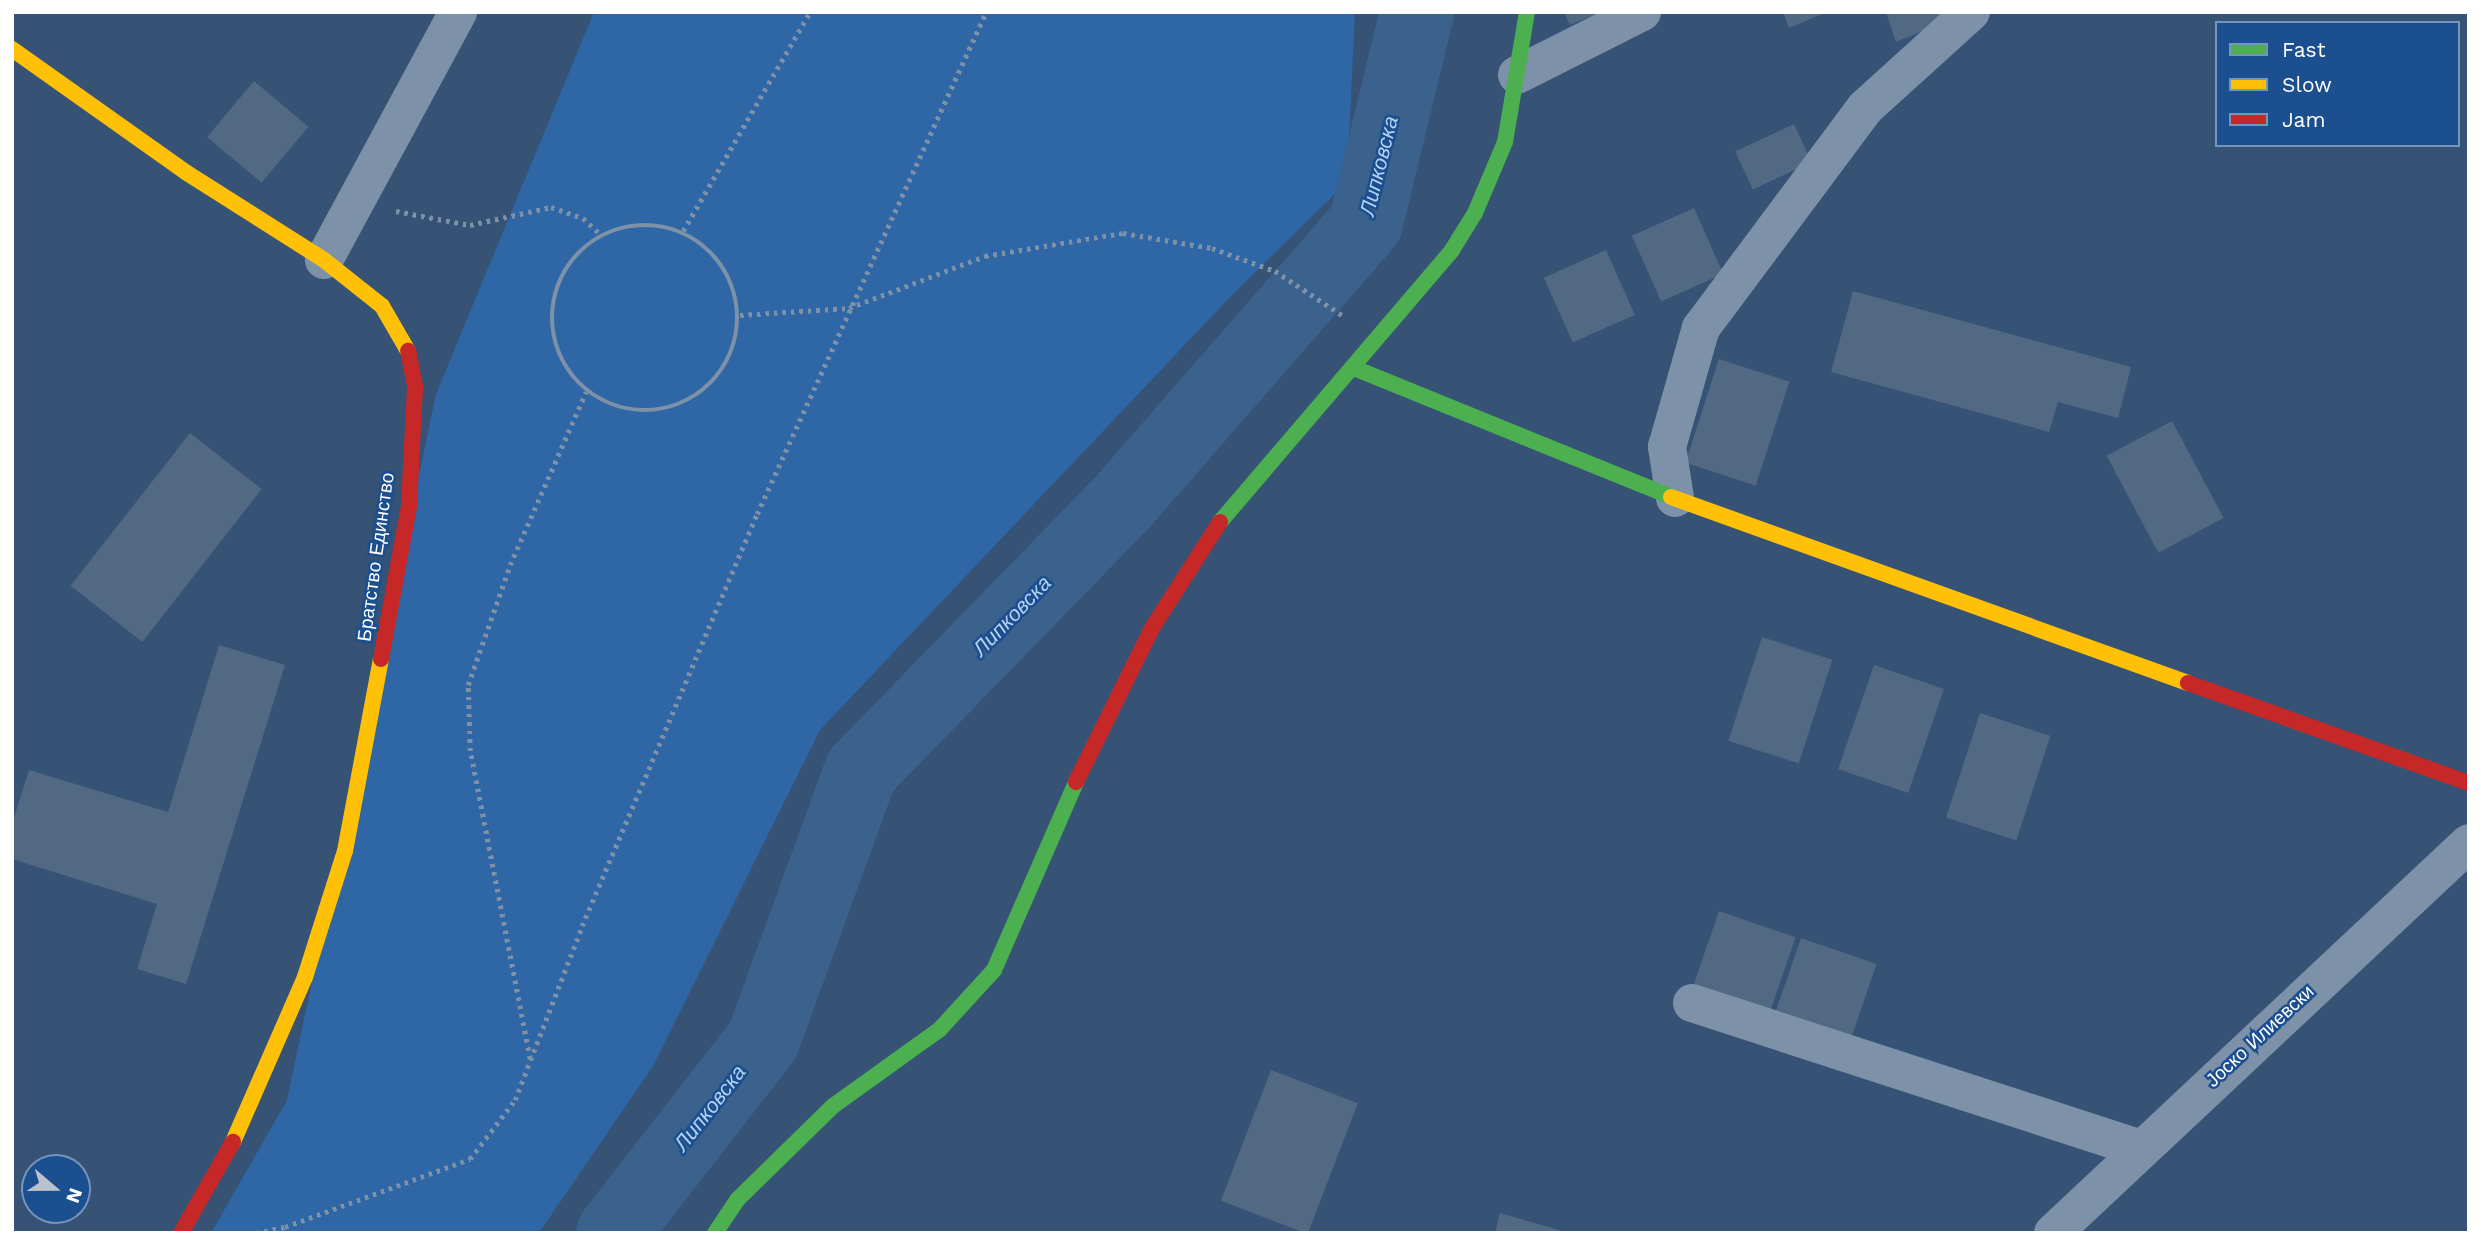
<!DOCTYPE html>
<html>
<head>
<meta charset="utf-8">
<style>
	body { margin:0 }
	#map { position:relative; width:2481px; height:1245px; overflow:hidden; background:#365274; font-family:"Work Sans",sans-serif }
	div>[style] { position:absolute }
	.green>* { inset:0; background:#2f66a5 }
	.river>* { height:74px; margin:-37px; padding:0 37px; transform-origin:37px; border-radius:37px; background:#3b618d }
	.building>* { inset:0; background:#526984; transform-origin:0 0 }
	.path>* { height:4.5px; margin-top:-2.25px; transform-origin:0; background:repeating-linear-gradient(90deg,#7d92a8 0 3.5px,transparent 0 8.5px) }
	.path>.ring { margin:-2.25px; padding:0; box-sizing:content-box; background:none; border:4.5px solid #7d92a8; border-radius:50% }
	.street>* { height:38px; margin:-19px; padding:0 19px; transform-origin:19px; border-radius:19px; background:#7d92a8 }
	.fast>* { height:16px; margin:-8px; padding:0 8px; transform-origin:8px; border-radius:8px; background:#4caf50 }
	.slow>* { height:16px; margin:-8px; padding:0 8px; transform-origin:8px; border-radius:8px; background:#ffc107 }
	.jam>* { height:16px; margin:-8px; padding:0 8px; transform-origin:8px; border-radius:8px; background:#c62828 }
	span { translate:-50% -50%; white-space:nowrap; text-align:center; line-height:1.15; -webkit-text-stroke:5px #1b4f8f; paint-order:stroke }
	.street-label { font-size:19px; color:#fff }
	.water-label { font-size:21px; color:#b5d3f5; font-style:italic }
	.frame { position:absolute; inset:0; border:14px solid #fff; pointer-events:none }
	.legend { position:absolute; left:2215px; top:21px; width:245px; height:126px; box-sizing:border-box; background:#1b4f8f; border:2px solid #7695bc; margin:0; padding:9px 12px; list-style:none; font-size:21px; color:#fff }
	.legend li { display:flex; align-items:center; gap:14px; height:35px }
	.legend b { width:35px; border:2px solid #7695bc }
	.north { position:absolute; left:21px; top:1154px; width:70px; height:70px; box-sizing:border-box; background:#1b4f8f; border:2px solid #7695bc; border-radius:50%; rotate:110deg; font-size:19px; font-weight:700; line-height:28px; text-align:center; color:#fff }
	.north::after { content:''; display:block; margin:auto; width:24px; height:32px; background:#b9c2ce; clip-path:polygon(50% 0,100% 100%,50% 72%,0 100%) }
</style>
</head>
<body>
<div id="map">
	<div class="green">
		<div style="clip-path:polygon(594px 12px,1355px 12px,1347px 182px,1233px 294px,820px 730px,653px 1066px,539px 1233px,211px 1233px,287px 1100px,436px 394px)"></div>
	</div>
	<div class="river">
		<div style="left:613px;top:1233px;width:244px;rotate:-52.1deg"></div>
		<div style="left:763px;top:1040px;width:286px;rotate:-70deg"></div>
		<div style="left:861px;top:771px;width:373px;rotate:-45.8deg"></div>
		<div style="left:1121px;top:504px;width:373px;rotate:-48.9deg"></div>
		<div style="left:1366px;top:223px;width:217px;rotate:-76.4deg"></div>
	</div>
	<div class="building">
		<div style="clip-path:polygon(1564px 12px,1601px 12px,1570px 25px)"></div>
		<div style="clip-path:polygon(1783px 12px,1827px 12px,1789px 28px)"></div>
		<div style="clip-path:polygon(1886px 12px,1956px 12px,1957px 17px,1896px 42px)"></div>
		<div style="left:254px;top:81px;width:71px;height:73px;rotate:40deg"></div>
		<div style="left:1794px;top:124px;width:42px;height:65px;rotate:65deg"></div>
		<div style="left:1694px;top:208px;width:72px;height:68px;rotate:66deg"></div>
		<div style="left:1606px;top:250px;width:71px;height:68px;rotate:66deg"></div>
		<div style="clip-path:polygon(1853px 291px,2131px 367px,2118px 418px,2058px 402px,2049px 432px,1831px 372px)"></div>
		<div style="left:1719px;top:359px;width:74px;height:109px;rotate:18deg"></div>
		<div style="left:2172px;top:421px;width:110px;height:74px;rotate:62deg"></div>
		<div style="left:190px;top:433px;width:91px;height:194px;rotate:38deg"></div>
		<div style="left:1762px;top:637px;width:74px;height:109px;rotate:18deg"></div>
		<div style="clip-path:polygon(219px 645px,285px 665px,186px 984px,137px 969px,157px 904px,12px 859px,12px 824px,29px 770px,168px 812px)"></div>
		<div style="left:1874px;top:665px;width:74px;height:110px;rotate:19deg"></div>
		<div style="left:1980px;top:713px;width:74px;height:110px;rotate:18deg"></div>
		<div style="left:1719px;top:911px;width:81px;height:87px;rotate:19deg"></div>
		<div style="left:1801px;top:938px;width:80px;height:87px;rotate:19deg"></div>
		<div style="left:1271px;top:1070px;width:93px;height:140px;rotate:21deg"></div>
		<div style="clip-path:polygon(1500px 1213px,1566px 1232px,1566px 1233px,1495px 1233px)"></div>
	</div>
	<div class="path">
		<div style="left:396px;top:211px;width:75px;rotate:10.7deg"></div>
		<div style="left:470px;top:225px;width:83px;rotate:-12.5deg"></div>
		<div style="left:551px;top:207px;width:34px;rotate:19deg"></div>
		<div style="left:583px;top:218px;width:25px;rotate:43deg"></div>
		<div class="ring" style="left:552px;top:225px;width:181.5px;height:181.5px"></div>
		<div style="left:683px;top:231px;width:253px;rotate:-59.9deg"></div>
		<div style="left:740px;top:315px;width:109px;rotate:-3.7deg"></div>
		<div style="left:849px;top:308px;width:146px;rotate:-20.9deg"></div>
		<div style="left:985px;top:256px;width:140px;rotate:-9.5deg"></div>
		<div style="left:1123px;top:233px;width:90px;rotate:9.6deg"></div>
		<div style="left:1212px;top:248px;width:67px;rotate:20.1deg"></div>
		<div style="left:1275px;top:271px;width:80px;rotate:33.3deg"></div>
		<div style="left:530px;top:1059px;width:314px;rotate:-101deg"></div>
		<div style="left:470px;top:751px;width:66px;rotate:-91.7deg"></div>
		<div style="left:468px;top:685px;width:127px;rotate:-70.7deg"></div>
		<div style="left:510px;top:565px;width:189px;rotate:-66.3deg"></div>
		<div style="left:256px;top:1233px;width:30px;rotate:-12deg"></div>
		<div style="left:285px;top:1227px;width:197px;rotate:-20.2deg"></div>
		<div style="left:470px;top:1159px;width:74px;rotate:-52.7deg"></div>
		<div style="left:515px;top:1100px;width:186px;rotate:-68.9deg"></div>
		<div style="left:582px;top:926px;width:448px;rotate:-67deg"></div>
		<div style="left:757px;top:514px;width:552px;rotate:-65.48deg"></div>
	</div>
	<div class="street">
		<div style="left:1517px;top:75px;width:140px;rotate:-26.7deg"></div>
		<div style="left:324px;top:260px;width:282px;rotate:-61.6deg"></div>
		<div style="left:1675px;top:498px;width:52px;rotate:-98.9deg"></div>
		<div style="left:1667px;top:447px;width:124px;rotate:-74.1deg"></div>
		<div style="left:1701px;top:328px;width:274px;rotate:-53.3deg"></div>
		<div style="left:1865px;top:108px;width:143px;rotate:-42.2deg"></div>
		<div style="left:1692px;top:1003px;width:470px;rotate:18deg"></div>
		<div style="left:2053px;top:1233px;width:570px;rotate:-43.15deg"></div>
	</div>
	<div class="fast">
		<div style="left:1354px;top:368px;width:342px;rotate:22.1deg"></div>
		<div style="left:1220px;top:522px;width:358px;rotate:-49.5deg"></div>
		<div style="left:1452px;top:250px;width:44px;rotate:-58.1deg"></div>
		<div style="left:1475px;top:213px;width:77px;rotate:-67.1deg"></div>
		<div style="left:1505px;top:142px;width:132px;rotate:-80.4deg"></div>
		<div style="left:715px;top:1233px;width:40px;rotate:-56deg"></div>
		<div style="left:737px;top:1200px;width:134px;rotate:-44.4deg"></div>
		<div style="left:833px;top:1106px;width:132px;rotate:-35.7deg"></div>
		<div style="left:940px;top:1029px;width:80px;rotate:-47.5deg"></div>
		<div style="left:994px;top:970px;width:205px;rotate:-66.4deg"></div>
	</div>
	<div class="slow">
		<div style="left:12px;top:49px;width:214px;rotate:35.3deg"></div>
		<div style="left:187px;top:173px;width:162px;rotate:32.4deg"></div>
		<div style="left:324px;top:260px;width:74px;rotate:38.4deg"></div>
		<div style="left:382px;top:306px;width:52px;rotate:60deg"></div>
		<div style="left:1671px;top:497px;width:549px;rotate:19.79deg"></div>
		<div style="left:233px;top:1142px;width:180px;rotate:-66.4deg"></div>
		<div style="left:305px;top:977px;width:132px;rotate:-72.4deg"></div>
		<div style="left:345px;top:851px;width:195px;rotate:-79.4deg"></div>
	</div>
	<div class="jam">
		<div style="left:381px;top:659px;width:156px;rotate:-79.6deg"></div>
		<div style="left:409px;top:506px;width:120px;rotate:-87.1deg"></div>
		<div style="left:415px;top:386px;width:36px;rotate:-101deg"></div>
		<div style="left:2188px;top:683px;width:298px;rotate:19.6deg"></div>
		<div style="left:1076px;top:782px;width:172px;rotate:-63.7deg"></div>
		<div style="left:1152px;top:628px;width:126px;rotate:-57.3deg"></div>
		<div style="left:181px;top:1233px;width:105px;rotate:-60.3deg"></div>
	</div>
	<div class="street-label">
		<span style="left:376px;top:557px;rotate:-82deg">Братство Единство</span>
		<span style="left:2260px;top:1036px;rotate:-43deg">Јоско Илиевски</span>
	</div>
	<div class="water-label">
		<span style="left:1379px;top:166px;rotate:-76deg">Липковска</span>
		<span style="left:1012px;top:616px;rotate:-46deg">Липковска</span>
		<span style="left:710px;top:1108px;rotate:-52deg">Липковска</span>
	</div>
	<div class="frame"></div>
	<ul class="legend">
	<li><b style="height:9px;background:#4caf50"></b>Fast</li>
	<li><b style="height:9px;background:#ffc107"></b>Slow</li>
	<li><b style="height:9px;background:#c62828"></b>Jam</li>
	</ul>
	<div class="north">N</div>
</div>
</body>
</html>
